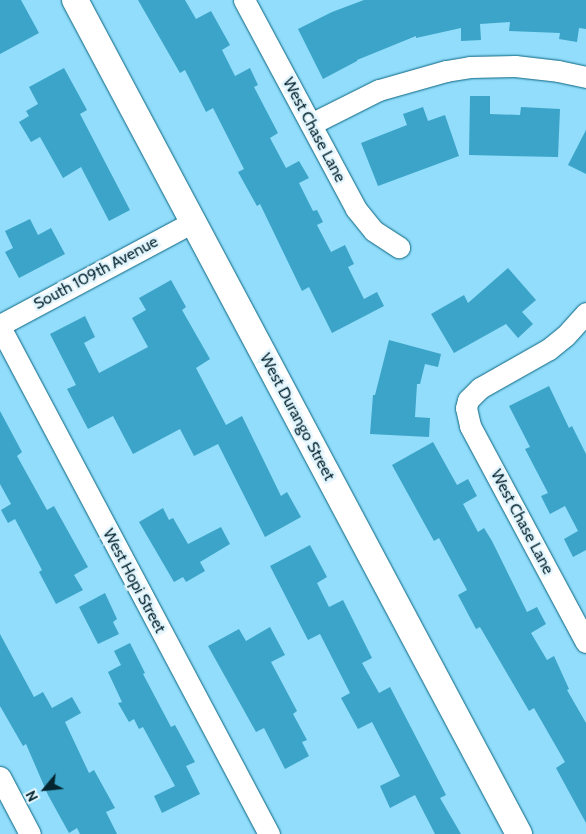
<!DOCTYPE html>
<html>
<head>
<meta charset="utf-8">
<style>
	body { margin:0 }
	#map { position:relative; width:586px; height:834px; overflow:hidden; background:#91ddfb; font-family:Cabin,sans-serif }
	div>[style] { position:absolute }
	.building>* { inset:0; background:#3ba4c8 }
	.roads { filter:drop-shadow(0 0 1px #0c6580) drop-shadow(0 0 1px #0c6580) }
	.minor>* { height:21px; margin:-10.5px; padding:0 10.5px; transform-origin:10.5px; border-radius:10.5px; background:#fff }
	.tertiary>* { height:26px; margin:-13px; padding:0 13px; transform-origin:13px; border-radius:13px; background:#fff }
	span { translate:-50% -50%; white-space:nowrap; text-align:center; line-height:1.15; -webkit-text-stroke:5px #e3f5fd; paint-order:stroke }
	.street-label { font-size:16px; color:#042530 }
	.north { position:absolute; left:20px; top:764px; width:50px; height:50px; -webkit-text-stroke:4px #e3f5fd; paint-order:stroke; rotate:242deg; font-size:14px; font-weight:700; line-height:20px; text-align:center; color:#042530 }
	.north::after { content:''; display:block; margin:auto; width:18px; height:22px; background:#042530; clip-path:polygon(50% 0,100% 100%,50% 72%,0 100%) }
</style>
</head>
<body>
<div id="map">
	<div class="building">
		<div style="clip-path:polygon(0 0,21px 0,39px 33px,0 54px)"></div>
		<div style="clip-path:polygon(138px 0,185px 0,196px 19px,211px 11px,230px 45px,222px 50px,235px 76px,250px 68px,258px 85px,254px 87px,278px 133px,270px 138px,286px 168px,299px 161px,309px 178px,299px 183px,313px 211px,317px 210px,323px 222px,317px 225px,331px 252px,345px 245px,354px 264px,348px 267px,364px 299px,377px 292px,384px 306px,332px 333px,309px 287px,302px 291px,260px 204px,257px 206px,238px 172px,244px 169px,213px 108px,206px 112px,185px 70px,180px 73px)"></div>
		<div style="clip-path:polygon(364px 0,586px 0,586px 29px,579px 28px,577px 42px,559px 39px,560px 33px,509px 31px,510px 22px,480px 24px,481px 40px,461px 41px,461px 28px,416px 38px,416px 36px,357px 60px,357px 61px,323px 79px,298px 29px,332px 12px)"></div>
		<div style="clip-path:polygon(64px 68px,87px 110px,80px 114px,130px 210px,109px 221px,81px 167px,63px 178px,40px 137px,31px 142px,19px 122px,29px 116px,26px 111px,38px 104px,29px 87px)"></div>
		<div style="clip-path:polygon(470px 96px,490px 96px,490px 114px,520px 115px,521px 107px,560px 109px,558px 157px,469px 155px)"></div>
		<div style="clip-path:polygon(423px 107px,428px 121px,445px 115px,459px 156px,378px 186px,361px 143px,407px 125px,403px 114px)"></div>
		<div style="clip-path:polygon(586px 130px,586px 174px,568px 165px)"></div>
		<div style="clip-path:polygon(30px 219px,38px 235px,51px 228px,65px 254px,19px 278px,5px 252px,13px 248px,5px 231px)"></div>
		<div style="clip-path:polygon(508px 268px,536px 300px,522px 312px,533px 324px,518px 338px,506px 324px,454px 353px,431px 314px,464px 295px,468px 303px)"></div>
		<div style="clip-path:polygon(171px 280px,186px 307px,182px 310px,210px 359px,196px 368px,226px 425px,242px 416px,281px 496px,287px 492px,301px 517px,265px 537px,218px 444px,194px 456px,180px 429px,133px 454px,113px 416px,88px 429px,67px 389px,76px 385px,50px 334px,85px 316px,95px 337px,84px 343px,99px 373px,148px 347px,132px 318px,146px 310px,139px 298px)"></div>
		<div style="clip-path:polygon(389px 340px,441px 354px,438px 367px,425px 364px,420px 384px,417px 384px,415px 417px,430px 418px,429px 437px,370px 434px,373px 395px,375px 395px)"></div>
		<div style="clip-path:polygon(549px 386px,569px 428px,572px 426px,586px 454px,586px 550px,573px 557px,564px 539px,578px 531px,565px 506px,550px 514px,541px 496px,548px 493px,525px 449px,530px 447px,509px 406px)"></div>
		<div style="clip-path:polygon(0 411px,22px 452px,17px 456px,47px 510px,54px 506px,88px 567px,74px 575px,83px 590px,56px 604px,39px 572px,42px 570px,15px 519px,8px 523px,1px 510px,11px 504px,0 484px)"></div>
		<div style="clip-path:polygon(433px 442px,457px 485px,468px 479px,477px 496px,463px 504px,478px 532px,484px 528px,492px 541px,527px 612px,537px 607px,546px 624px,531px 633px,547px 660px,554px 656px,569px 689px,567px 690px,586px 723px,586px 823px,556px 768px,565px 762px,534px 708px,529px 711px,480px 627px,476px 629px,458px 595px,467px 590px,439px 538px,434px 541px,392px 465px)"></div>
		<div style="clip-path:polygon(163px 508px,169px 520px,173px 518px,188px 544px,221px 527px,230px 544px,200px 562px,205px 571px,186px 582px,183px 577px,174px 582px,139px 522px)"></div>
		<div style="clip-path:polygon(310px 545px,327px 577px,317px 583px,329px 607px,343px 600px,372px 658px,362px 663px,379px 693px,390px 687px,446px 795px,440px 798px,461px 834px,435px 834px,415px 795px,390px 808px,380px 786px,400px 776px,372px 722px,358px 729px,341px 698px,350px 693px,320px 634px,308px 640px,270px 566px)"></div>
		<div style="clip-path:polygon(105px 593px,117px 619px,113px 622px,119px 634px,98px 644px,79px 607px)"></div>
		<div style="clip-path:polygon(270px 627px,285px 655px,271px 662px,297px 711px,293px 714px,307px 740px,302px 742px,309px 756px,285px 769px,264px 728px,256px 732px,208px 646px,239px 629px,246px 641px)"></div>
		<div style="clip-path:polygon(0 634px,34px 697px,43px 692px,52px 708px,72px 697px,81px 713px,65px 722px,89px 773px,94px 770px,115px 808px,106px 812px,117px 834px,80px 834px,77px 828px,69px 833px,48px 795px,26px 744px,23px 746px,0 706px)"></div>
		<div style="clip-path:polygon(130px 643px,145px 673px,143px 674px,171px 727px,175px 725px,195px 762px,186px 766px,200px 794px,162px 813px,154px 796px,175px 786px,143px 727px,139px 729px,134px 719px,129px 722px,118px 703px,122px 702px,108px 672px,121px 665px,114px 651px)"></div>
	</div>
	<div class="roads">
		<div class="minor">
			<div style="left:244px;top:0;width:237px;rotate:61.8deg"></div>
			<div style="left:356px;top:209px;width:28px;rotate:51deg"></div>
			<div style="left:374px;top:231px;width:30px;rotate:33deg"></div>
			<div style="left:311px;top:124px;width:76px;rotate:-26.6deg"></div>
			<div style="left:379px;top:90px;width:70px;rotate:-15.8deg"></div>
			<div style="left:446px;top:71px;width:24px;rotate:-9deg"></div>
			<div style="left:470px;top:67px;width:45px;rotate:-1.3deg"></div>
			<div style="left:515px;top:66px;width:43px;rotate:6.6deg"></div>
			<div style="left:558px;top:71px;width:29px;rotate:12deg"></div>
			<div style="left:586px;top:313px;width:31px;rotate:132deg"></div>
			<div style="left:565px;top:336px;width:21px;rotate:141deg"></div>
			<div style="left:549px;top:349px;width:79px;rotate:150.5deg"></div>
			<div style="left:480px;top:388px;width:17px;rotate:135deg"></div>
			<div style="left:468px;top:400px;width:8px;rotate:104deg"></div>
			<div style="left:466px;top:408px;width:18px;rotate:77deg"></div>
			<div style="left:470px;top:426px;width:245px;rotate:61.8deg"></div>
			<div style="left:0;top:325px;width:219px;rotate:-28.1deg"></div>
			<div style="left:0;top:327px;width:574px;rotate:62.05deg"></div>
			<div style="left:0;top:777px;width:64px;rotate:62.2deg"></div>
		</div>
		<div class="tertiary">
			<div style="left:75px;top:0;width:945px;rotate:61.97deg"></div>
		</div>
	</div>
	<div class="street-label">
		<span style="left:314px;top:130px;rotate:62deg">West Chase Lane</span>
		<span style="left:96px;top:273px;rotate:-28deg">South 109th Avenue</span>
		<span style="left:297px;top:417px;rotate:62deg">West Durango Street</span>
		<span style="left:522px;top:522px;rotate:62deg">West Chase Lane</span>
		<span style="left:134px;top:581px;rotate:62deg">West Hopi Street</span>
	</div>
	<div class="north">N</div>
</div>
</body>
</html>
